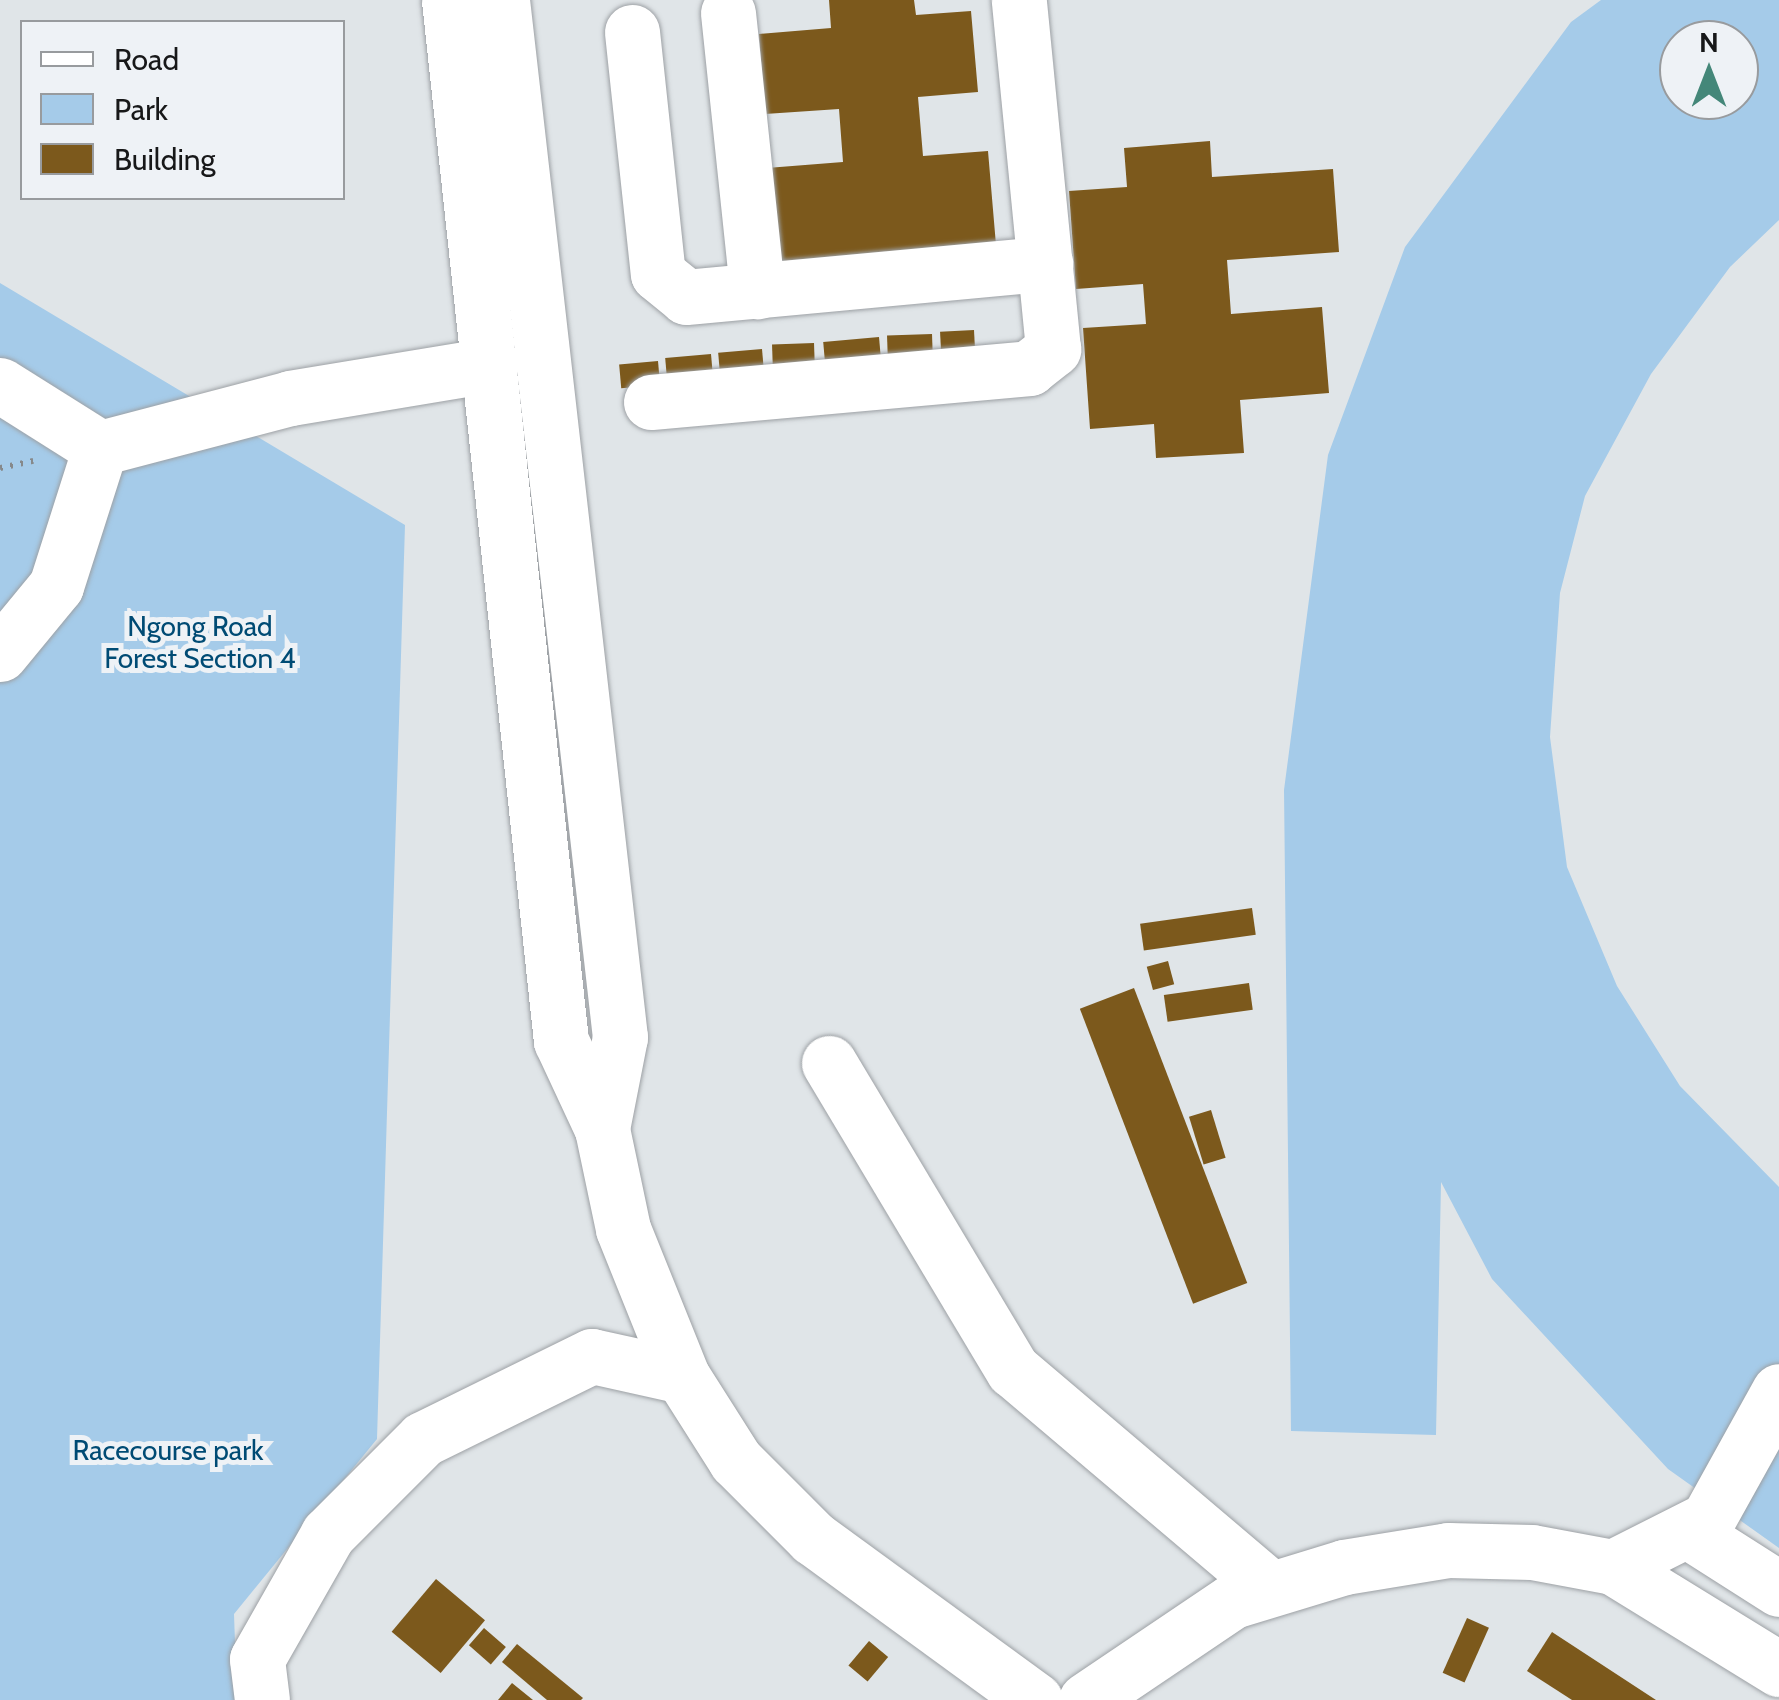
<!DOCTYPE html>
<html>
<head>
<meta charset="utf-8">
<style>
	body { margin:0 }
	#map { position:relative; width:1779px; height:1700px; overflow:hidden; background:#e0e5e8; font-family:Cabin,sans-serif }
	div>[style] { position:absolute }
	.green>* { inset:0; background:#a5cbe9 }
	.building>* { inset:0; background:#7c591c; transform-origin:0 0 }
	.path>* { height:6px; margin-top:-3px; transform-origin:0; background:repeating-linear-gradient(90deg,#86898b 0 2.5px,transparent 0 10.5px) }
	.roads { filter:drop-shadow(0 0 2px #9da1a5) drop-shadow(0 0 2px #9da1a5) }
	.minor>* { height:55px; margin:-27.5px; padding:0 27.5px; transform-origin:27.5px; border-radius:27.5px; background:#fff }
	span { translate:-50% -50%; white-space:nowrap; text-align:center; line-height:1.15; -webkit-text-stroke:10px #eef2f6; paint-order:stroke }
	.park-label { font-size:28px; color:#004b74 }
	.legend { position:absolute; left:20px; top:20px; width:325px; height:180px; box-sizing:border-box; background:#eef2f6; border:2px solid #989b9e; margin:0; padding:12px 18px; list-style:none; font-size:30px; color:#171819 }
	.legend li { display:flex; align-items:center; gap:20px; height:50px }
	.legend b { width:50px; border:2px solid #989b9e }
	.north { position:absolute; left:1659px; top:20px; width:100px; height:100px; box-sizing:border-box; background:#eef2f6; border:2px solid #989b9e; border-radius:50%; rotate:0deg; font-size:28px; font-weight:700; line-height:40px; text-align:center; color:#171819 }
	.north::after { content:''; display:block; margin:auto; width:35px; height:45px; background:#448779; clip-path:polygon(50% 0,100% 100%,50% 72%,0 100%) }
</style>
</head>
<body>
<div id="map">
	<div class="green">
		<div style="clip-path:polygon(evenodd,1601px 0,1779px 0,1779px 220px,1730px 267px,1651px 374px,1585px 496px,1560px 593px,1550px 737px,1567px 867px,1617px 986px,1680px 1086px,1779px 1187px,1779px 1548px,1668px 1469px,1492px 1279px,1441px 1182px,1436px 1435px,1291px 1431px,1284px 790px,1328px 455px,1405px 247px,1571px 22px,1601px 0,1679px 40px,1739px 40px,1739px 100px,1679px 100px,1679px 40px)"></div>
		<div style="clip-path:polygon(0 283px,405px 525px,377px 1439px,234px 1614px,237px 1700px,0 1700px)"></div>
	</div>
	<div class="building">
		<div style="clip-path:polygon(829px 0,914px 0,916px 15px,971px 11px,978px 92px,918px 97px,923px 156px,988px 151px,996px 245px,775px 262px,767px 168px,843px 162px,839px 109px,765px 114px,759px 34px,831px 28px)"></div>
		<div style="clip-path:polygon(1210px 141px,1212px 177px,1333px 169px,1339px 252px,1227px 260px,1231px 314px,1322px 307px,1329px 393px,1240px 400px,1244px 453px,1156px 458px,1154px 424px,1090px 429px,1083px 328px,1146px 324px,1143px 284px,1076px 289px,1069px 191px,1127px 187px,1124px 148px)"></div>
		<div style="left:974px;top:330px;width:18px;height:34px;rotate:87deg"></div>
		<div style="left:932px;top:334px;width:23px;height:45px;rotate:88deg"></div>
		<div style="left:879px;top:337px;width:23px;height:56px;rotate:85deg"></div>
		<div style="left:814px;top:343px;width:23px;height:42px;rotate:88deg"></div>
		<div style="left:762px;top:349px;width:25px;height:44px;rotate:85deg"></div>
		<div style="left:711px;top:354px;width:24px;height:46px;rotate:85deg"></div>
		<div style="left:658px;top:361px;width:24px;height:39px;rotate:85deg"></div>
		<div style="left:1252px;top:908px;width:27px;height:113px;rotate:82deg"></div>
		<div style="left:1168px;top:961px;width:24px;height:22px;rotate:75deg"></div>
		<div style="left:1249px;top:983px;width:27px;height:86px;rotate:82deg"></div>
		<div style="left:1134px;top:988px;width:316px;height:58px;rotate:69deg"></div>
		<div style="left:1211px;top:1110px;width:50px;height:23px;rotate:73deg"></div>
		<div style="left:436px;top:1579px;width:64px;height:69px;rotate:40deg"></div>
		<div style="left:1467px;top:1618px;width:24px;height:60px;rotate:24deg"></div>
		<div style="left:484px;top:1628px;width:29px;height:23px;rotate:41deg"></div>
		<div style="clip-path:polygon(1552px 1632px,1656px 1700px,1572px 1700px,1527px 1671px)"></div>
		<div style="left:869px;top:1641px;width:25px;height:32px;rotate:40deg"></div>
		<div style="clip-path:polygon(517px 1644px,583px 1698px,581px 1700px,547px 1700px,502px 1662px)"></div>
		<div style="clip-path:polygon(512px 1683px,533px 1700px,498px 1700px)"></div>
	</div>
	<div class="path">
		<div style="left:0;top:468px;width:34px;rotate:-12deg"></div>
	</div>
	<div class="roads">
		<div class="minor">
			<div style="left:449px;top:0;width:1047px;rotate:83.86deg"></div>
			<div style="left:561px;top:1041px;width:97px;rotate:65deg"></div>
			<div style="left:602px;top:1129px;width:102px;rotate:78.1deg"></div>
			<div style="left:623px;top:1229px;width:158px;rotate:68.1deg"></div>
			<div style="left:682px;top:1376px;width:101px;rotate:57.6deg"></div>
			<div style="left:736px;top:1461px;width:109px;rotate:45deg"></div>
			<div style="left:813px;top:1538px;width:275px;rotate:36.1deg"></div>
			<div style="left:502px;top:0;width:1044px;rotate:83.51deg"></div>
			<div style="left:620px;top:1037px;width:94px;rotate:101.1deg"></div>
			<div style="left:728px;top:13px;width:280px;rotate:84deg"></div>
			<div style="left:632px;top:32px;width:243px;rotate:83.9deg"></div>
			<div style="left:658px;top:274px;width:36px;rotate:39deg"></div>
			<div style="left:686px;top:297px;width:361px;rotate:-5.3deg"></div>
			<div style="left:0;top:385px;width:118px;rotate:32.2deg"></div>
			<div style="left:100px;top:448px;width:196px;rotate:-14.7deg"></div>
			<div style="left:290px;top:398px;width:203px;rotate:-9.4deg"></div>
			<div style="left:651px;top:402px;width:380px;rotate:-5.1deg"></div>
			<div style="left:1029px;top:368px;width:31px;rotate:-38deg"></div>
			<div style="left:1053px;top:349px;width:351px;rotate:-95.6deg"></div>
			<div style="left:0;top:654px;width:88px;rotate:-50.5deg"></div>
			<div style="left:56px;top:586px;width:145px;rotate:-72.3deg"></div>
			<div style="left:829px;top:1063px;width:358px;rotate:59.1deg"></div>
			<div style="left:1013px;top:1370px;width:338px;rotate:40.3deg"></div>
			<div style="left:1688px;top:1531px;width:108px;rotate:32.5deg"></div>
			<div style="left:1613px;top:1567px;width:106px;rotate:-26.8deg"></div>
			<div style="left:1708px;top:1519px;width:146px;rotate:-61deg"></div>
			<div style="left:262px;top:1700px;width:41px;rotate:-97deg"></div>
			<div style="left:257px;top:1659px;width:144px;rotate:-60.4deg"></div>
			<div style="left:328px;top:1534px;width:134px;rotate:-45deg"></div>
			<div style="left:423px;top:1439px;width:188px;rotate:-26.2deg"></div>
			<div style="left:592px;top:1356px;width:92px;rotate:12.5deg"></div>
			<div style="left:1086px;top:1700px;width:177px;rotate:-34deg"></div>
			<div style="left:1233px;top:1601px;width:116px;rotate:-17deg"></div>
			<div style="left:1344px;top:1567px;width:105px;rotate:-9.3deg"></div>
			<div style="left:1448px;top:1550px;width:84px;rotate:1.4deg"></div>
			<div style="left:1532px;top:1552px;width:82px;rotate:10.5deg"></div>
			<div style="left:1613px;top:1567px;width:195px;rotate:31.6deg"></div>
		</div>
	</div>
	<div class="park-label">
		<span style="left:200px;top:642px">Ngong Road<br>Forest Section 4</span>
		<span style="left:168px;top:1450px">Racecourse park</span>
	</div>
	<ul class="legend">
	<li><b style="height:12px;background:#fff"></b>Road</li>
	<li><b style="height:28px;background:#a5cbe9"></b>Park</li>
	<li><b style="height:28px;background:#7c591c"></b>Building</li>
	</ul>
	<div class="north">N</div>
</div>
</body>
</html>
